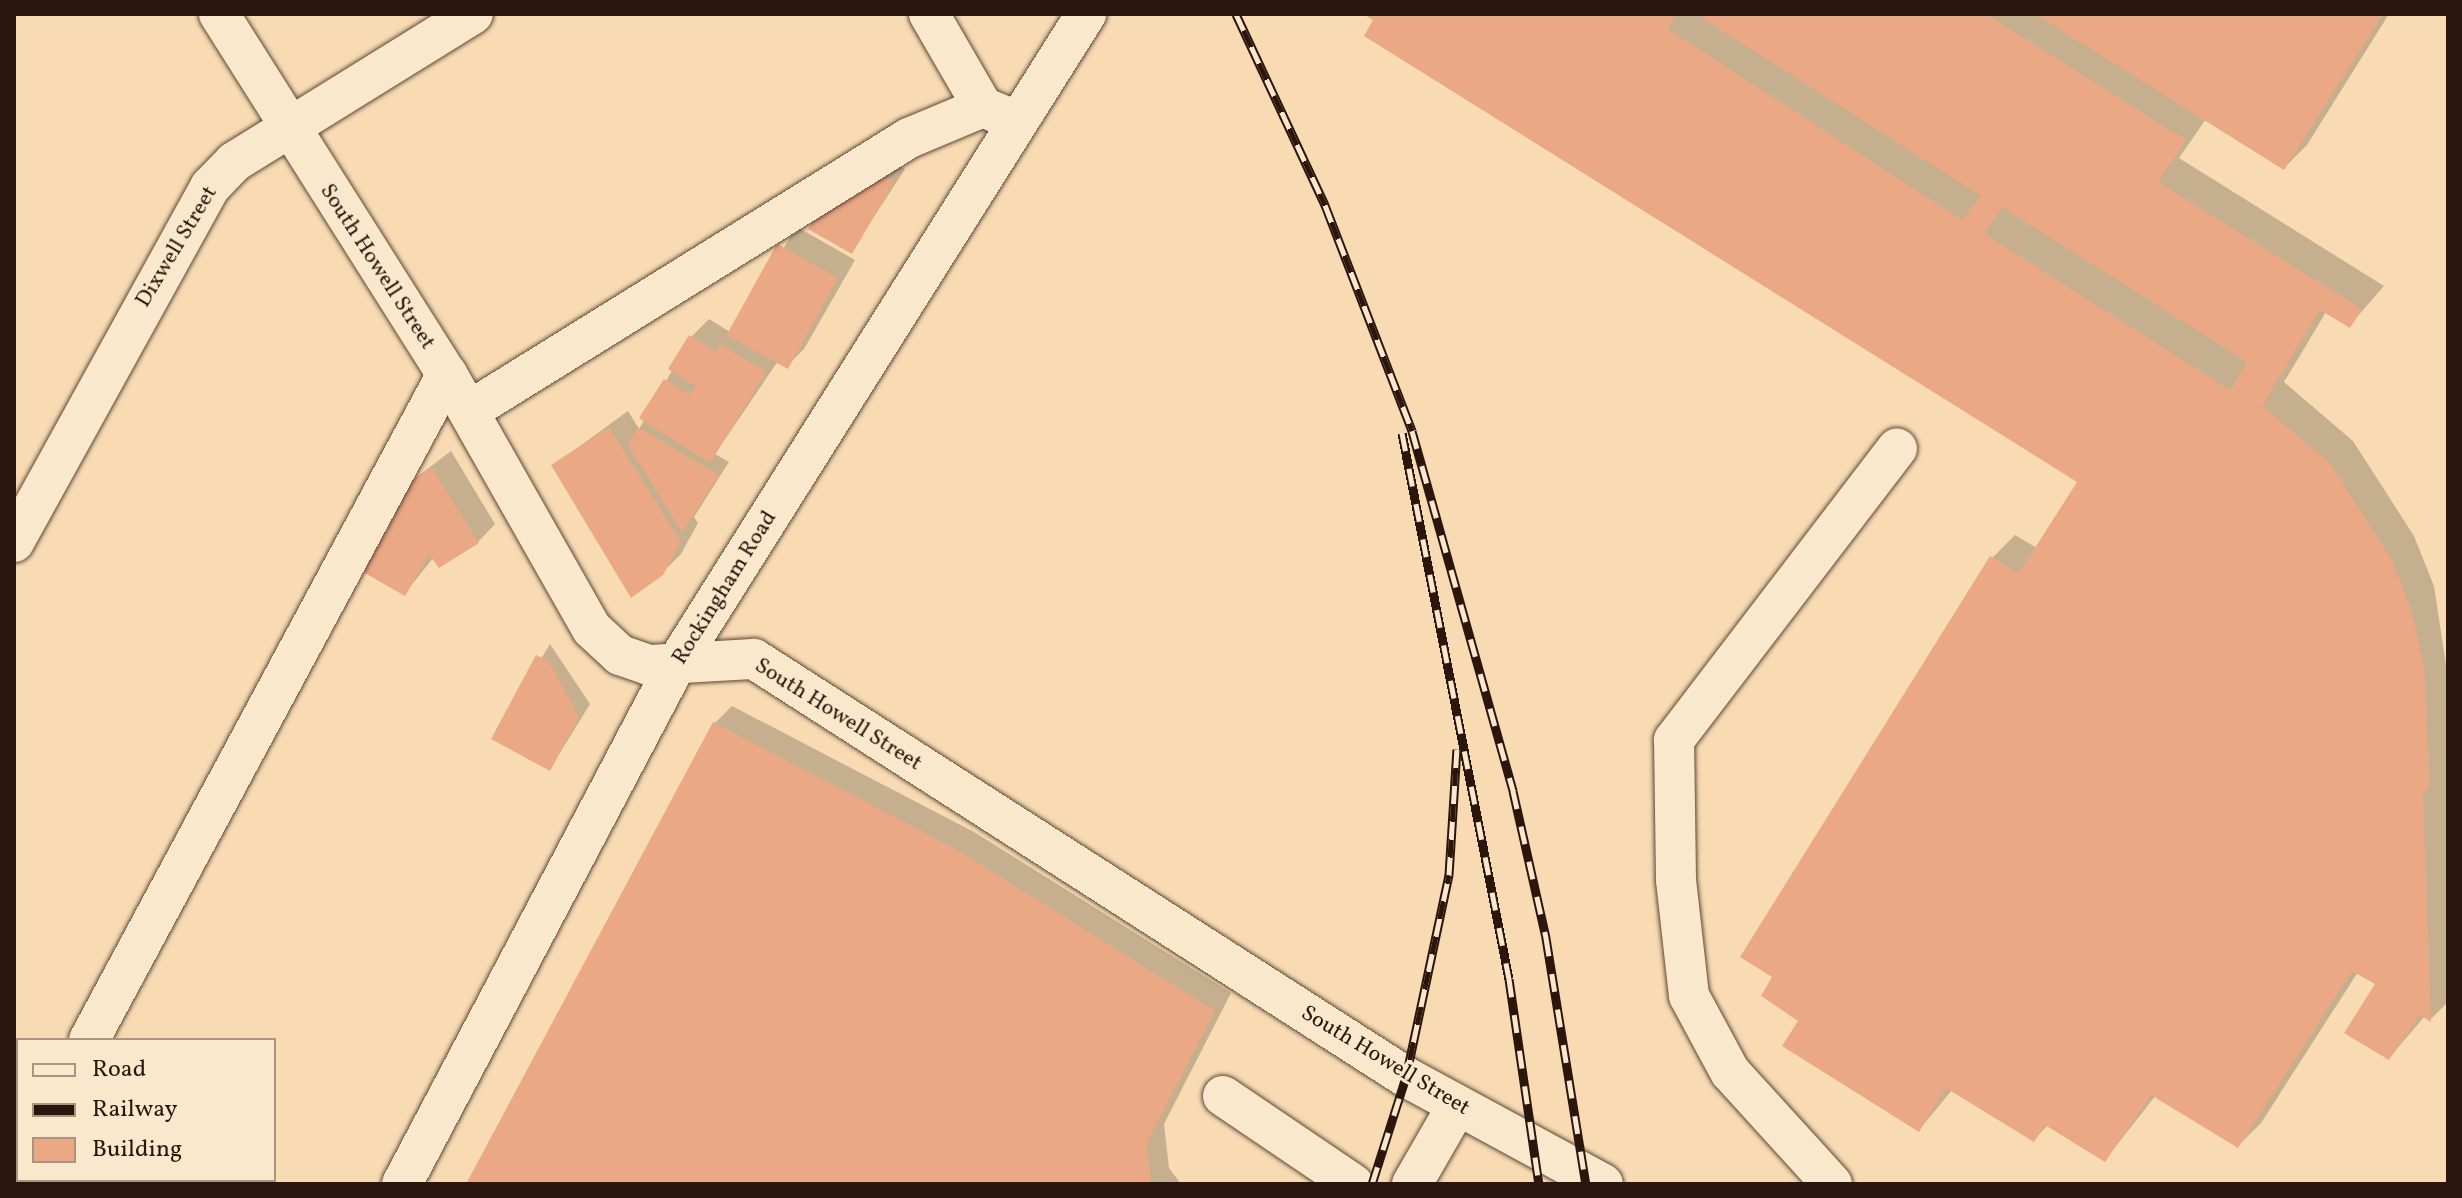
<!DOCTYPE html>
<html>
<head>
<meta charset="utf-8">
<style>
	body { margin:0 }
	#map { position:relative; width:2462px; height:1198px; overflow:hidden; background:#f8dbb2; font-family:Vollkorn,serif }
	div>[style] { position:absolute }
	.shadow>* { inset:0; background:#0003 }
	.building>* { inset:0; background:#eaa884; transform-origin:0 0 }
	.roads { filter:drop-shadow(0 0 2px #5e4737) drop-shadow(0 0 2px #5e4737) }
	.minor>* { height:40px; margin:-20px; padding:0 20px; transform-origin:20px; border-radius:20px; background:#fae8cd }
	.rail>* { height:9px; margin-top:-4.5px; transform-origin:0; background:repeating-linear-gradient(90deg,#fae8cd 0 18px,#2b160e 0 36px); box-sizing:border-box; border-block:2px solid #2b160e }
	span { translate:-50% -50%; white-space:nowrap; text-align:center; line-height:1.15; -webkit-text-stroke:6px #fae8cd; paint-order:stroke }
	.street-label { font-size:22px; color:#2b160e }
	.frame { position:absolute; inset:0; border:16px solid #2b160e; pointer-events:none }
	.legend { position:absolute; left:16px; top:1038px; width:260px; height:144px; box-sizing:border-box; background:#fae8cd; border:2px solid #a79481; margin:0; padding:10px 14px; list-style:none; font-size:24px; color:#2b160e }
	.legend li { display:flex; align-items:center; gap:16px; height:40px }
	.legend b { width:40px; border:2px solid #a79481 }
</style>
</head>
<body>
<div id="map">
	<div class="shadow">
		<div style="clip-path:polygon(1367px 14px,2389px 14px,2307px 145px,2284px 168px,2206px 119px,2179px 158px,2384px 286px,2349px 326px,2326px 312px,2284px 382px,2353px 441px,2414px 536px,2434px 586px,2448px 678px,2448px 1002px,2431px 1019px,2425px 1016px,2389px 1058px,2378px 983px,2358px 972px,2261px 1123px,2238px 1146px,2156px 1095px,2105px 1160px,2048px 1125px,2034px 1140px,1952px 1090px,1919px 1130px,1801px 1020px,1774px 977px,1992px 558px,2015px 535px,2037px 548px,2079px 482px)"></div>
		<div style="clip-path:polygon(890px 161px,905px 169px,851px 252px)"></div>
		<div style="clip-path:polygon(797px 227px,855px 260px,804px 349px,787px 366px,778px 361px,715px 454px,729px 462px,694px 517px,698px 523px,681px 554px,662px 573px,554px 465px,628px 411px,639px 429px,691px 337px,709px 319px,730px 332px)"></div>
		<div style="clip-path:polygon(451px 451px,495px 524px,478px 542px,434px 557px,405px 593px,405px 486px)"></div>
		<div style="clip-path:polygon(550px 644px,590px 704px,550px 769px,493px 738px)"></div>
		<div style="clip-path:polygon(732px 706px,974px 832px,1231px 993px,1164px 1124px,1169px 1168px,1181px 1184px,468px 1184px,715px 723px)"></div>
	</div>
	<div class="building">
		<div style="clip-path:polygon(evenodd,1363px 14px,1676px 14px,1668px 29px,1962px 220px,1981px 196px,1696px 14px,1986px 14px,2186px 140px,2158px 182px,2362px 309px,2350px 328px,2320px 310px,2262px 406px,2330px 463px,2392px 560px,2411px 609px,2424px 666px,2430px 787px,2423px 792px,2431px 1022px,2420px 1015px,2389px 1060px,2344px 1033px,2375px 984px,2352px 971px,2238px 1148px,2151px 1095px,2105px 1162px,2045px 1125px,2034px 1142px,1946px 1088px,1919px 1132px,1782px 1046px,1798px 1021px,1761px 996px,1772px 977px,1740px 957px,1990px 556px,2019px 573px,2077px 482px,1364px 36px,1373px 20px,1363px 14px,2002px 207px,2247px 362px,2230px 390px,1985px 234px,2002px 207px)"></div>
		<div style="clip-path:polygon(2035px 14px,2383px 14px,2284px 170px)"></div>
		<div style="clip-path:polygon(877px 172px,894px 182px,852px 254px,808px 229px,820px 209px)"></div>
		<div style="left:777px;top:244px;width:70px;height:104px;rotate:29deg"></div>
		<div style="clip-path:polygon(689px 335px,716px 352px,721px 344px,766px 372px,710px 463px,639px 418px,664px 379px,690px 395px,696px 386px,668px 369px)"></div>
		<div style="clip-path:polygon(609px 427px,681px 542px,663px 575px,631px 598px,551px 465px)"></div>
		<div style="clip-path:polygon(638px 427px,719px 475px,682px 532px,628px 445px)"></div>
		<div style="clip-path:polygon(432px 468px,479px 543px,439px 568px,429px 554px,405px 596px,356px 568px,403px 485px)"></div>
		<div style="clip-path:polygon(536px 655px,549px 661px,579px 717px,550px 771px,491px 739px)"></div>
		<div style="clip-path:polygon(713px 722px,956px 849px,1215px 1011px,1147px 1143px,1151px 1184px,466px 1184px)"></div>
	</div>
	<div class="roads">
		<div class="minor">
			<div style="left:219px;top:14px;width:426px;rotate:57.7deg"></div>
			<div style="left:447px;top:374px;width:293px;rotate:60.4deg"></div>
			<div style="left:592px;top:629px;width:38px;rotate:43deg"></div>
			<div style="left:620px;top:655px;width:31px;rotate:19deg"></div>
			<div style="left:649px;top:665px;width:105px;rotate:-3.3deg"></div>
			<div style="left:754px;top:659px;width:774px;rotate:32.66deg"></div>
			<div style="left:1406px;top:1077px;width:224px;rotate:28.5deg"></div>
			<div style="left:929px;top:14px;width:108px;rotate:59.9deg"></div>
			<div style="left:983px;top:107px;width:25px;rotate:23deg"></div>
			<div style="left:469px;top:411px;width:518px;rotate:-31.82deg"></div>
			<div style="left:909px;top:138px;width:80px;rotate:-22.7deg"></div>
			<div style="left:14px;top:542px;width:406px;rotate:-61.1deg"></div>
			<div style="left:210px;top:187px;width:35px;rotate:-46deg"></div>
			<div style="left:234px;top:162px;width:281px;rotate:-31.8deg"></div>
			<div style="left:89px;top:1040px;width:756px;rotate:-61.74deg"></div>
			<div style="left:1223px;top:1096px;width:157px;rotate:34.1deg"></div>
			<div style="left:14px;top:1180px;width:8px;rotate:-60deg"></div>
			<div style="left:402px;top:1184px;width:586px;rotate:-62.21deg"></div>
			<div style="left:675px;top:666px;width:771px;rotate:-57.77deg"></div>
			<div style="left:1412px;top:1184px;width:90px;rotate:-60deg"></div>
			<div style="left:1832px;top:1184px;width:151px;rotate:-132.3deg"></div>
			<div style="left:1730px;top:1072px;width:86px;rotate:-118.3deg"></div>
			<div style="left:1689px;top:996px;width:117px;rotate:-96.4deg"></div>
			<div style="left:1676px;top:880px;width:140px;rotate:-90.8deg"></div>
			<div style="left:1674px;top:740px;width:367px;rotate:-52.6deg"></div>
		</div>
	</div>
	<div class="rail">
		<div style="left:1236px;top:14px;width:211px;rotate:65deg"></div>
		<div style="left:1325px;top:205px;width:242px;rotate:68.9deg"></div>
		<div style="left:1412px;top:431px;width:374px;rotate:74.3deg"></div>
		<div style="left:1513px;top:791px;width:151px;rotate:77.3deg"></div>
		<div style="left:1546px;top:938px;width:249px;rotate:80.8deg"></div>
		<div style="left:1402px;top:433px;width:556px;rotate:78.91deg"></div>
		<div style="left:1509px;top:979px;width:207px;rotate:81.7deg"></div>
		<div style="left:1372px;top:1184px;width:112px;rotate:-72.4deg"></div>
		<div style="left:1406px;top:1077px;width:207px;rotate:-78deg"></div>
		<div style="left:1449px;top:875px;width:126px;rotate:-86.4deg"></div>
	</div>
	<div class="street-label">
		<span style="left:177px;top:247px;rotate:-59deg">Dixwell Street</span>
		<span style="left:377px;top:267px;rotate:57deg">South Howell Street</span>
		<span style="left:725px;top:588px;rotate:-58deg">Rockingham Road</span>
		<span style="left:838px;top:715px;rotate:32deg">South Howell Street</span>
		<span style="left:1385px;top:1061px;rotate:31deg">South Howell Street</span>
	</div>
	<div class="frame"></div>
	<ul class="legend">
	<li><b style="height:10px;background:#fae8cd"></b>Road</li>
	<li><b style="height:10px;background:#2b160e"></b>Railway</li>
	<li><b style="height:22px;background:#eaa884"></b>Building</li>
	</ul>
</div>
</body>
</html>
